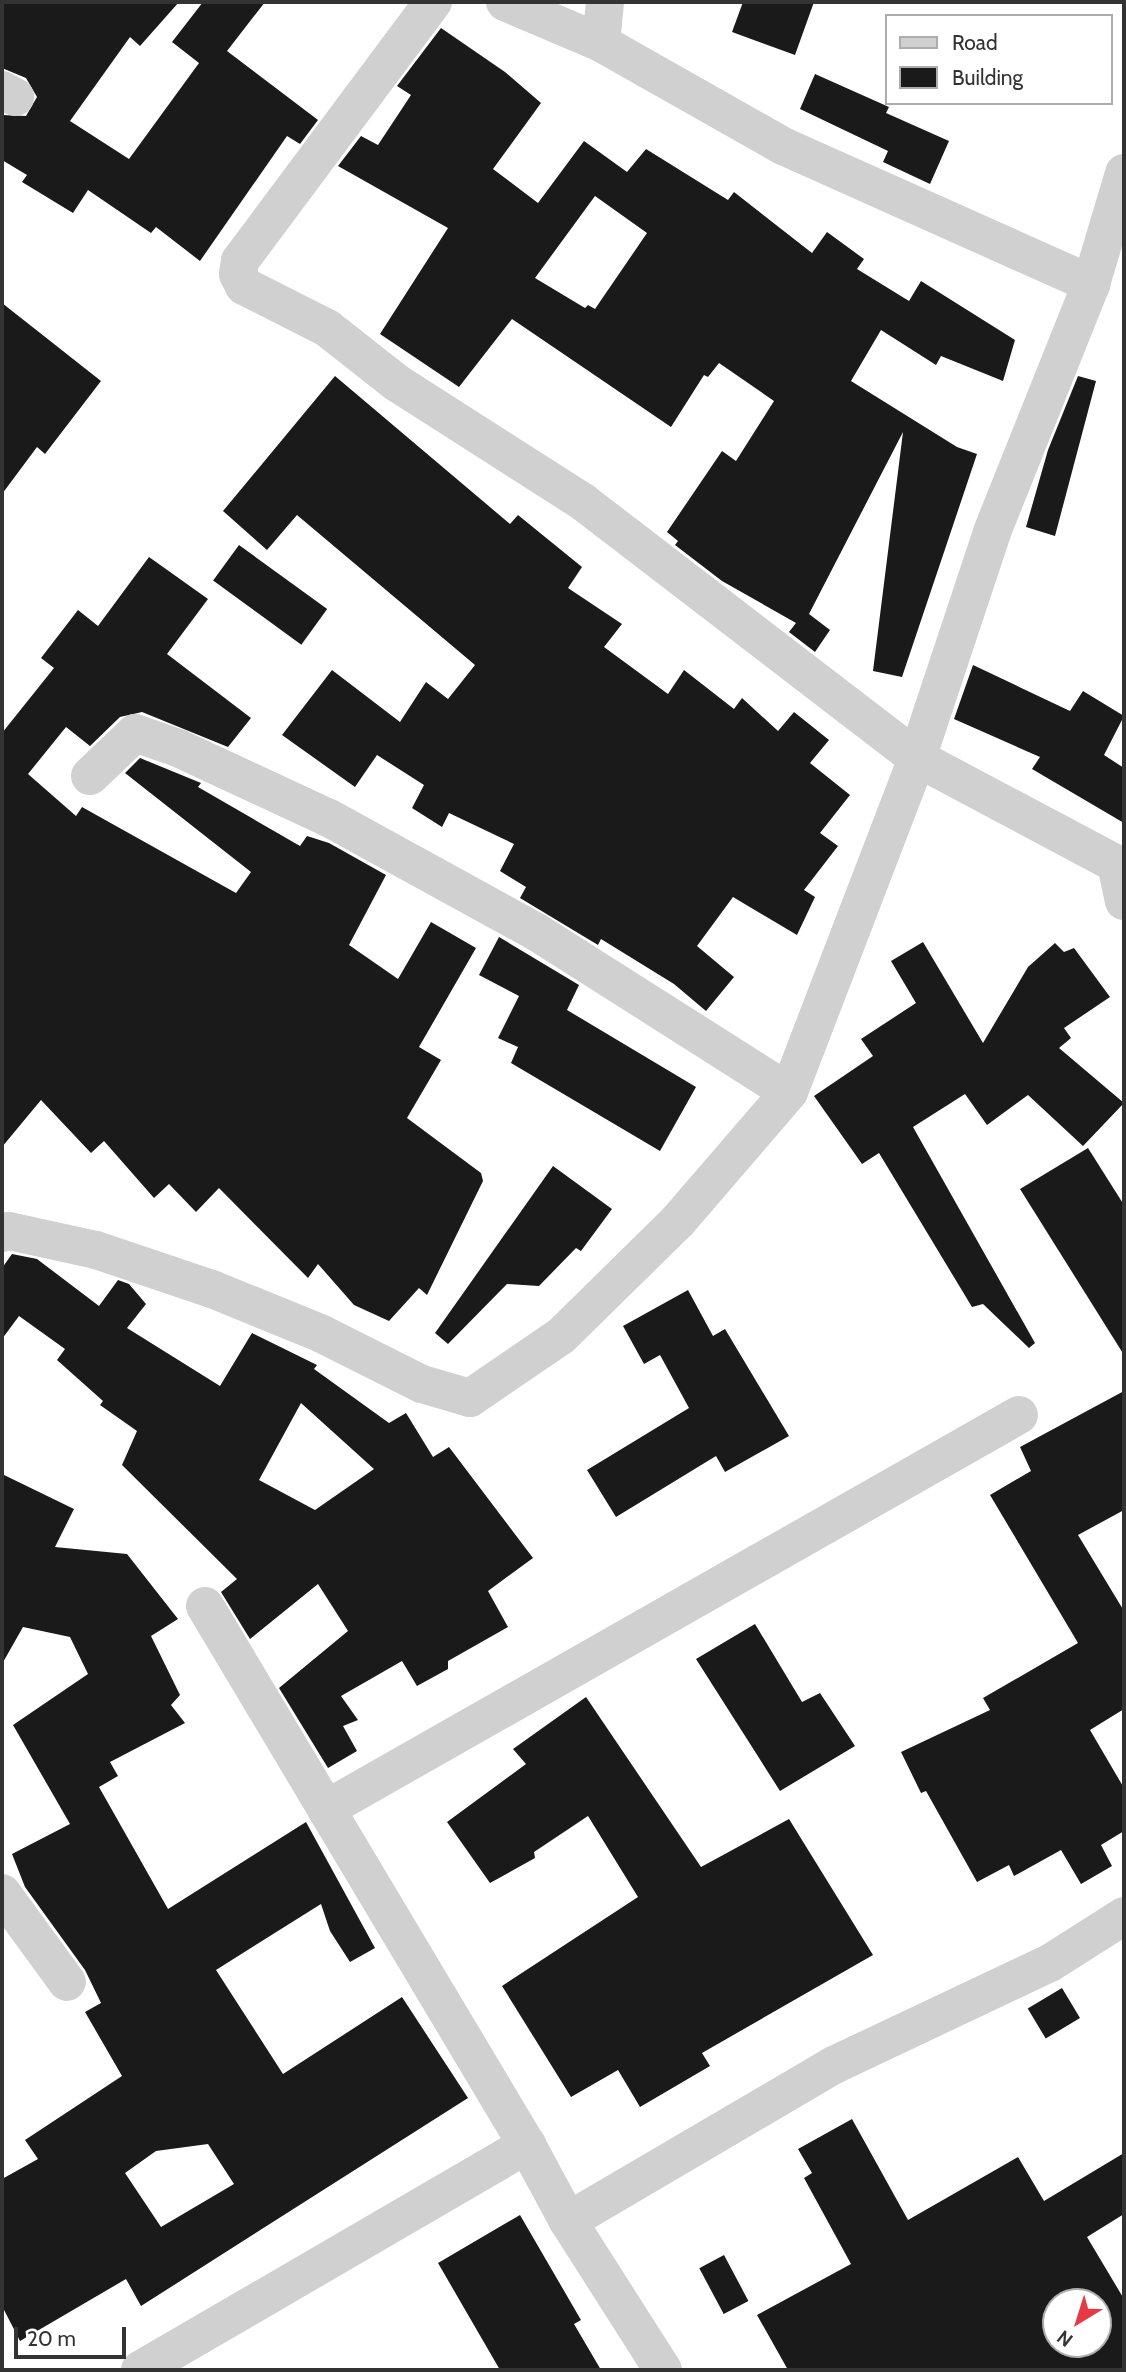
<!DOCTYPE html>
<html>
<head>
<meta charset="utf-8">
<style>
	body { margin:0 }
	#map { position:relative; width:1126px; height:2372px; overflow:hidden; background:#fff; font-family:Cabin,sans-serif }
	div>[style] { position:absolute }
	.building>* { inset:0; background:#1a1a1a; transform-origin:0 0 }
	.minor>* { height:38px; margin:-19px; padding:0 19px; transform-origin:19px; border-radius:19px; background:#d0d0d0 }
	span { translate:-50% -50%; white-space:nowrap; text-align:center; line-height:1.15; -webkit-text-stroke:7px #fff; paint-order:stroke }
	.frame { position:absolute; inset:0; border:4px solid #333; pointer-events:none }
	.legend { position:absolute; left:885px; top:14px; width:228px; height:91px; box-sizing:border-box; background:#fff; border:2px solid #adadad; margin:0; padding:9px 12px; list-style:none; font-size:21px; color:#333 }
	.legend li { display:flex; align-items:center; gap:14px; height:35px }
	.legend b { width:35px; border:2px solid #adadad }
	.north { position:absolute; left:1042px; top:2288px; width:70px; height:70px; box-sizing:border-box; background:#fff; border:2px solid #adadad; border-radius:50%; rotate:218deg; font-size:19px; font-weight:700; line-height:28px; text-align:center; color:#333 }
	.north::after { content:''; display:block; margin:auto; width:24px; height:32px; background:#e63946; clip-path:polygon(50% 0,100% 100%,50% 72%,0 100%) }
	.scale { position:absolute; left:14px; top:2327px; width:112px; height:32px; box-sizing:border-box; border:4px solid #333; border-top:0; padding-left:9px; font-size:21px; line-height:24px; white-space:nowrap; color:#333; -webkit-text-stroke:5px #fff; paint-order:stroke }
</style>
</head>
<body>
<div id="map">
	<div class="building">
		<div style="clip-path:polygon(2px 2px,179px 2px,140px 46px,130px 37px,70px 121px,129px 159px,199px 63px,172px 42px,203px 2px,265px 2px,227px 51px,318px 120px,300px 144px,287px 136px,200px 261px,156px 227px,151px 233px,88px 190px,73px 213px,22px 182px,27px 175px,2px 160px,2px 115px,26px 116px,37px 97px,26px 78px,2px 68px)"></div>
		<div style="clip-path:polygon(743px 2px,814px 2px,795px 55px,732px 32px)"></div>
		<div style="clip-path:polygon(evenodd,441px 28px,505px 72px,541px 103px,493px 169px,538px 203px,584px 141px,627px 172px,646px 149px,728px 200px,734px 192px,812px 253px,827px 232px,864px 259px,857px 269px,909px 301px,921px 281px,1015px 340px,1003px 381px,941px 356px,936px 365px,881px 330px,851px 381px,957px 447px,977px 454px,902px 677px,873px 671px,903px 432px,809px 614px,830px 630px,815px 652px,789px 632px,796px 623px,722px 581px,675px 545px,678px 541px,667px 532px,722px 451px,736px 461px,774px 401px,719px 363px,708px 377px,704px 375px,671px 427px,512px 319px,459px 387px,380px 334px,448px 228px,338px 166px,361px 136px,378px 145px,411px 95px,397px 86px,441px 28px,595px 196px,647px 233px,595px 309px,588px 305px,585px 308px,535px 278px,595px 196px)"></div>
		<div style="clip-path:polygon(815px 74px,889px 107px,886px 113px,949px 141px,930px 184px,883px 162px,888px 151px,800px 109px)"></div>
		<div style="clip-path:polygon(2px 303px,101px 381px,45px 454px,37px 447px,2px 494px)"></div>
		<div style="clip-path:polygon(335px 376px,510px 524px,518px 515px,582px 567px,568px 588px,622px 624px,604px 647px,668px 694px,684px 670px,734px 709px,742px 698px,778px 731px,794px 712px,829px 740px,810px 763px,850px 795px,820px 833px,838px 846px,804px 890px,815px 897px,797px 935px,733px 897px,697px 946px,734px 977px,706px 1011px,674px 984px,601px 939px,598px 945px,520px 898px,526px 887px,500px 871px,514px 844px,449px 813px,442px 827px,412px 808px,424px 785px,377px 755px,355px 787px,282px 735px,332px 670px,400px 722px,426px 682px,448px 699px,475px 665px,297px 515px,267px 550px,223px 511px)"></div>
		<div style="clip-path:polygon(1078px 376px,1096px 381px,1055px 536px,1026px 527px,1048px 450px)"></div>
		<div style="left:239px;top:545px;width:109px;height:44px;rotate:36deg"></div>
		<div style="clip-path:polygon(149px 557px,208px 599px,167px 654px,251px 718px,228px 747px,142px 712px,120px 717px,90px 746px,66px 727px,28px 774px,76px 816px,82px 807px,236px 893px,251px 872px,125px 773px,140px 758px,201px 783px,198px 787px,300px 846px,307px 836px,329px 843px,386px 875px,349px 945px,398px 979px,431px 922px,476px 948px,419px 1047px,441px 1060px,407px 1118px,481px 1173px,483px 1181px,427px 1295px,419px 1288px,389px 1321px,354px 1305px,318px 1264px,308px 1278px,219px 1188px,196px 1212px,169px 1184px,154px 1198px,104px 1141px,91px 1153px,41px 1100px,2px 1147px,2px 733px,54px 668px,41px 658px,78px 610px,98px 626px)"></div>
		<div style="clip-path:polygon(973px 665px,1070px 711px,1083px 691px,1124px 716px,1104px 755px,1124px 768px,1124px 823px,1032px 769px,1040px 757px,954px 719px)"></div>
		<div style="clip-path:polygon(499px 937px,579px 985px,567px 1010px,696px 1087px,660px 1151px,511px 1063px,518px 1047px,498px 1038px,519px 996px,479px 975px)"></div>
		<div style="clip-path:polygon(923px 942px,983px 1043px,1028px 967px,1055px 943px,1064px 952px,1074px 948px,1110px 997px,1064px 1028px,1071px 1038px,1059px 1048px,1124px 1103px,1083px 1146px,1028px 1095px,987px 1125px,965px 1094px,913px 1127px,1035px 1343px,1029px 1348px,983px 1304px,972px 1307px,879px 1153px,862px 1164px,814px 1096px,873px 1056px,861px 1039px,916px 1003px,891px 961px)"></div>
		<div style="clip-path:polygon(1088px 1148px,1124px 1205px,1124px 1355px,1020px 1189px)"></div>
		<div style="clip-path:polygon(553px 1166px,612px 1209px,581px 1251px,576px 1248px,539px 1286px,507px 1284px,448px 1344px,435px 1333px)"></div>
		<div style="clip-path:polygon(evenodd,12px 1254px,37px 1259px,99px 1306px,118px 1280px,129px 1284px,146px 1304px,127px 1328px,220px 1386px,252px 1333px,317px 1365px,314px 1369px,389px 1423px,406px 1413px,433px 1457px,449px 1447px,533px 1558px,488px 1591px,508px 1627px,448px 1661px,448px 1669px,417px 1686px,402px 1661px,341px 1696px,358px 1720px,343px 1726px,357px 1751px,328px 1768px,279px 1688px,348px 1631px,318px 1584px,250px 1639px,221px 1592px,237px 1579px,122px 1465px,137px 1431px,100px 1405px,103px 1401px,57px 1360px,65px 1349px,19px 1316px,2px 1339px,2px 1268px,12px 1254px,301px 1403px,374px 1469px,315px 1510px,259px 1480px,301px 1403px)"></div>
		<div style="clip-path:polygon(688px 1290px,713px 1336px,725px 1329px,789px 1436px,725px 1472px,716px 1456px,616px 1517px,587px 1470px,689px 1408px,660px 1355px,644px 1364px,623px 1326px)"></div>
		<div style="clip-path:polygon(1124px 1391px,1124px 1510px,1078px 1535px,1124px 1611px,1124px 1709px,1090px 1730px,1124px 1788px,1124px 1831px,1101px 1845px,1112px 1866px,1081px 1884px,1061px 1850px,1014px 1876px,1009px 1865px,977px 1882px,926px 1791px,921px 1793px,901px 1752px,990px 1710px,983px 1698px,1078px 1643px,990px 1495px,1031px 1471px,1020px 1447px)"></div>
		<div style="clip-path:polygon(evenodd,2px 1474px,74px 1509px,55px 1547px,127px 1554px,178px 1619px,151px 1636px,180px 1695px,171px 1705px,185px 1723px,110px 1762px,118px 1776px,99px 1787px,168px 1909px,306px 1822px,375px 1948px,350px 1962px,330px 1931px,321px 1904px,216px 1970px,283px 2074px,402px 1997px,468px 2098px,141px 2306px,126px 2279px,20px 2341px,2px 2306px,2px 2179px,38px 2159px,25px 2140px,122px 2076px,85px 2012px,101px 2003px,85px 1970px,25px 1887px,12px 1854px,70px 1824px,13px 1725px,88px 1674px,70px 1637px,23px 1627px,2px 1664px,2px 1474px,208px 2144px,234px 2184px,161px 2227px,125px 2173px,156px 2151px,208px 2144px)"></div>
		<div style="clip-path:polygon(755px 1624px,802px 1702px,820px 1693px,855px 1746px,780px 1791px,696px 1659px)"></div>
		<div style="clip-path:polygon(586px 1697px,701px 1867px,789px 1819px,873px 1955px,702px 2053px,710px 2066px,640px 2107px,618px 2070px,571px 2097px,502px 1986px,638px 1897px,588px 1816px,534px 1852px,535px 1858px,490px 1883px,447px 1822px,526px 1764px,513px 1749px)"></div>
		<div style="left:1062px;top:1988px;width:35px;height:40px;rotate:59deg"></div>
		<div style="clip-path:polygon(evenodd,852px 2119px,908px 2220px,1018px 2157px,1044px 2201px,1124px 2153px,1124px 2214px,1087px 2237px,1124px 2299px,1124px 2370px,788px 2370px,757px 2315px,851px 2264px,804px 2178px,812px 2173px,798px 2149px,852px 2119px,1056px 2302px,1098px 2302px,1098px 2344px,1056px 2344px,1056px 2302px)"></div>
		<div style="clip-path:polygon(520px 2215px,581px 2320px,574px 2324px,601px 2370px,500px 2370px,438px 2263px)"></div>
		<div style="left:724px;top:2255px;width:52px;height:28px;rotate:62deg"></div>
	</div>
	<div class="minor">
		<div style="left:433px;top:2px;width:323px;rotate:126.7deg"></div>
		<div style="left:240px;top:261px;width:13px;rotate:99deg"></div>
		<div style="left:238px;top:274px;width:13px;rotate:63deg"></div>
		<div style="left:244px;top:286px;width:93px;rotate:26.8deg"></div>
		<div style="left:327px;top:328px;width:89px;rotate:38.2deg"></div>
		<div style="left:397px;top:383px;width:221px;rotate:32.6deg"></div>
		<div style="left:583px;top:502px;width:421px;rotate:37.5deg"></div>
		<div style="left:917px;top:758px;width:234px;rotate:28deg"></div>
		<div style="left:505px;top:2px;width:104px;rotate:23.1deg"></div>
		<div style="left:601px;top:43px;width:209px;rotate:29.5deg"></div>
		<div style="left:783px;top:146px;width:338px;rotate:24.1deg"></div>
		<div style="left:601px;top:43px;width:41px;rotate:-84.4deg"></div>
		<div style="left:2px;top:90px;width:15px;rotate:28deg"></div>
		<div style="left:90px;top:776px;width:62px;rotate:-43.7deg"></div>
		<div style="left:135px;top:733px;width:46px;rotate:19.2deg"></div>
		<div style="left:178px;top:748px;width:166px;rotate:24.9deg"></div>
		<div style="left:329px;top:818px;width:239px;rotate:28.8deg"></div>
		<div style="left:538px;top:933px;width:297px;rotate:32.4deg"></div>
		<div style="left:1116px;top:864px;width:38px;rotate:78deg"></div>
		<div style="left:2px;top:1233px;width:7px;rotate:-16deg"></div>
		<div style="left:9px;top:1231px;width:89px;rotate:12.3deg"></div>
		<div style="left:96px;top:1250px;width:122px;rotate:18.6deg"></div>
		<div style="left:212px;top:1289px;width:119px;rotate:22.2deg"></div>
		<div style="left:322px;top:1334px;width:112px;rotate:26.6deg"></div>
		<div style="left:422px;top:1384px;width:50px;rotate:16.3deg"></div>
		<div style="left:470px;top:1398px;width:110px;rotate:-34.3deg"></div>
		<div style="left:561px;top:1336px;width:164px;rotate:-44.5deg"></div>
		<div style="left:678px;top:1221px;width:170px;rotate:-49.3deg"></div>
		<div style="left:789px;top:1092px;width:358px;rotate:-69deg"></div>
		<div style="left:917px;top:758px;width:238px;rotate:-71.6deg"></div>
		<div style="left:992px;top:532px;width:267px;rotate:-68.2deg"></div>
		<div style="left:1091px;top:284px;width:116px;rotate:-73.4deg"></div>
		<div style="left:205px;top:1606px;width:628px;rotate:59.15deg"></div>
		<div style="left:527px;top:2145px;width:86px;rotate:61.7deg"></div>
		<div style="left:568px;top:2221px;width:177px;rotate:57.5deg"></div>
		<div style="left:326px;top:1809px;width:797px;rotate:-29.62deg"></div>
		<div style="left:2px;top:1893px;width:110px;rotate:53.9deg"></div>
		<div style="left:568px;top:2221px;width:308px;rotate:-30.4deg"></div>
		<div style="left:834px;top:2065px;width:239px;rotate:-25.3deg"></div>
		<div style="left:1050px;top:1963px;width:88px;rotate:-32.4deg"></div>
		<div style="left:140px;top:2370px;width:448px;rotate:-30.2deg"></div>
	</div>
	<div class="frame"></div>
	<ul class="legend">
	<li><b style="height:9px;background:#d0d0d0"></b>Road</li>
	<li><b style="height:19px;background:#1a1a1a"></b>Building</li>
	</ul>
	<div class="north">N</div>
	<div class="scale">20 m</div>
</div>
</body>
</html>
